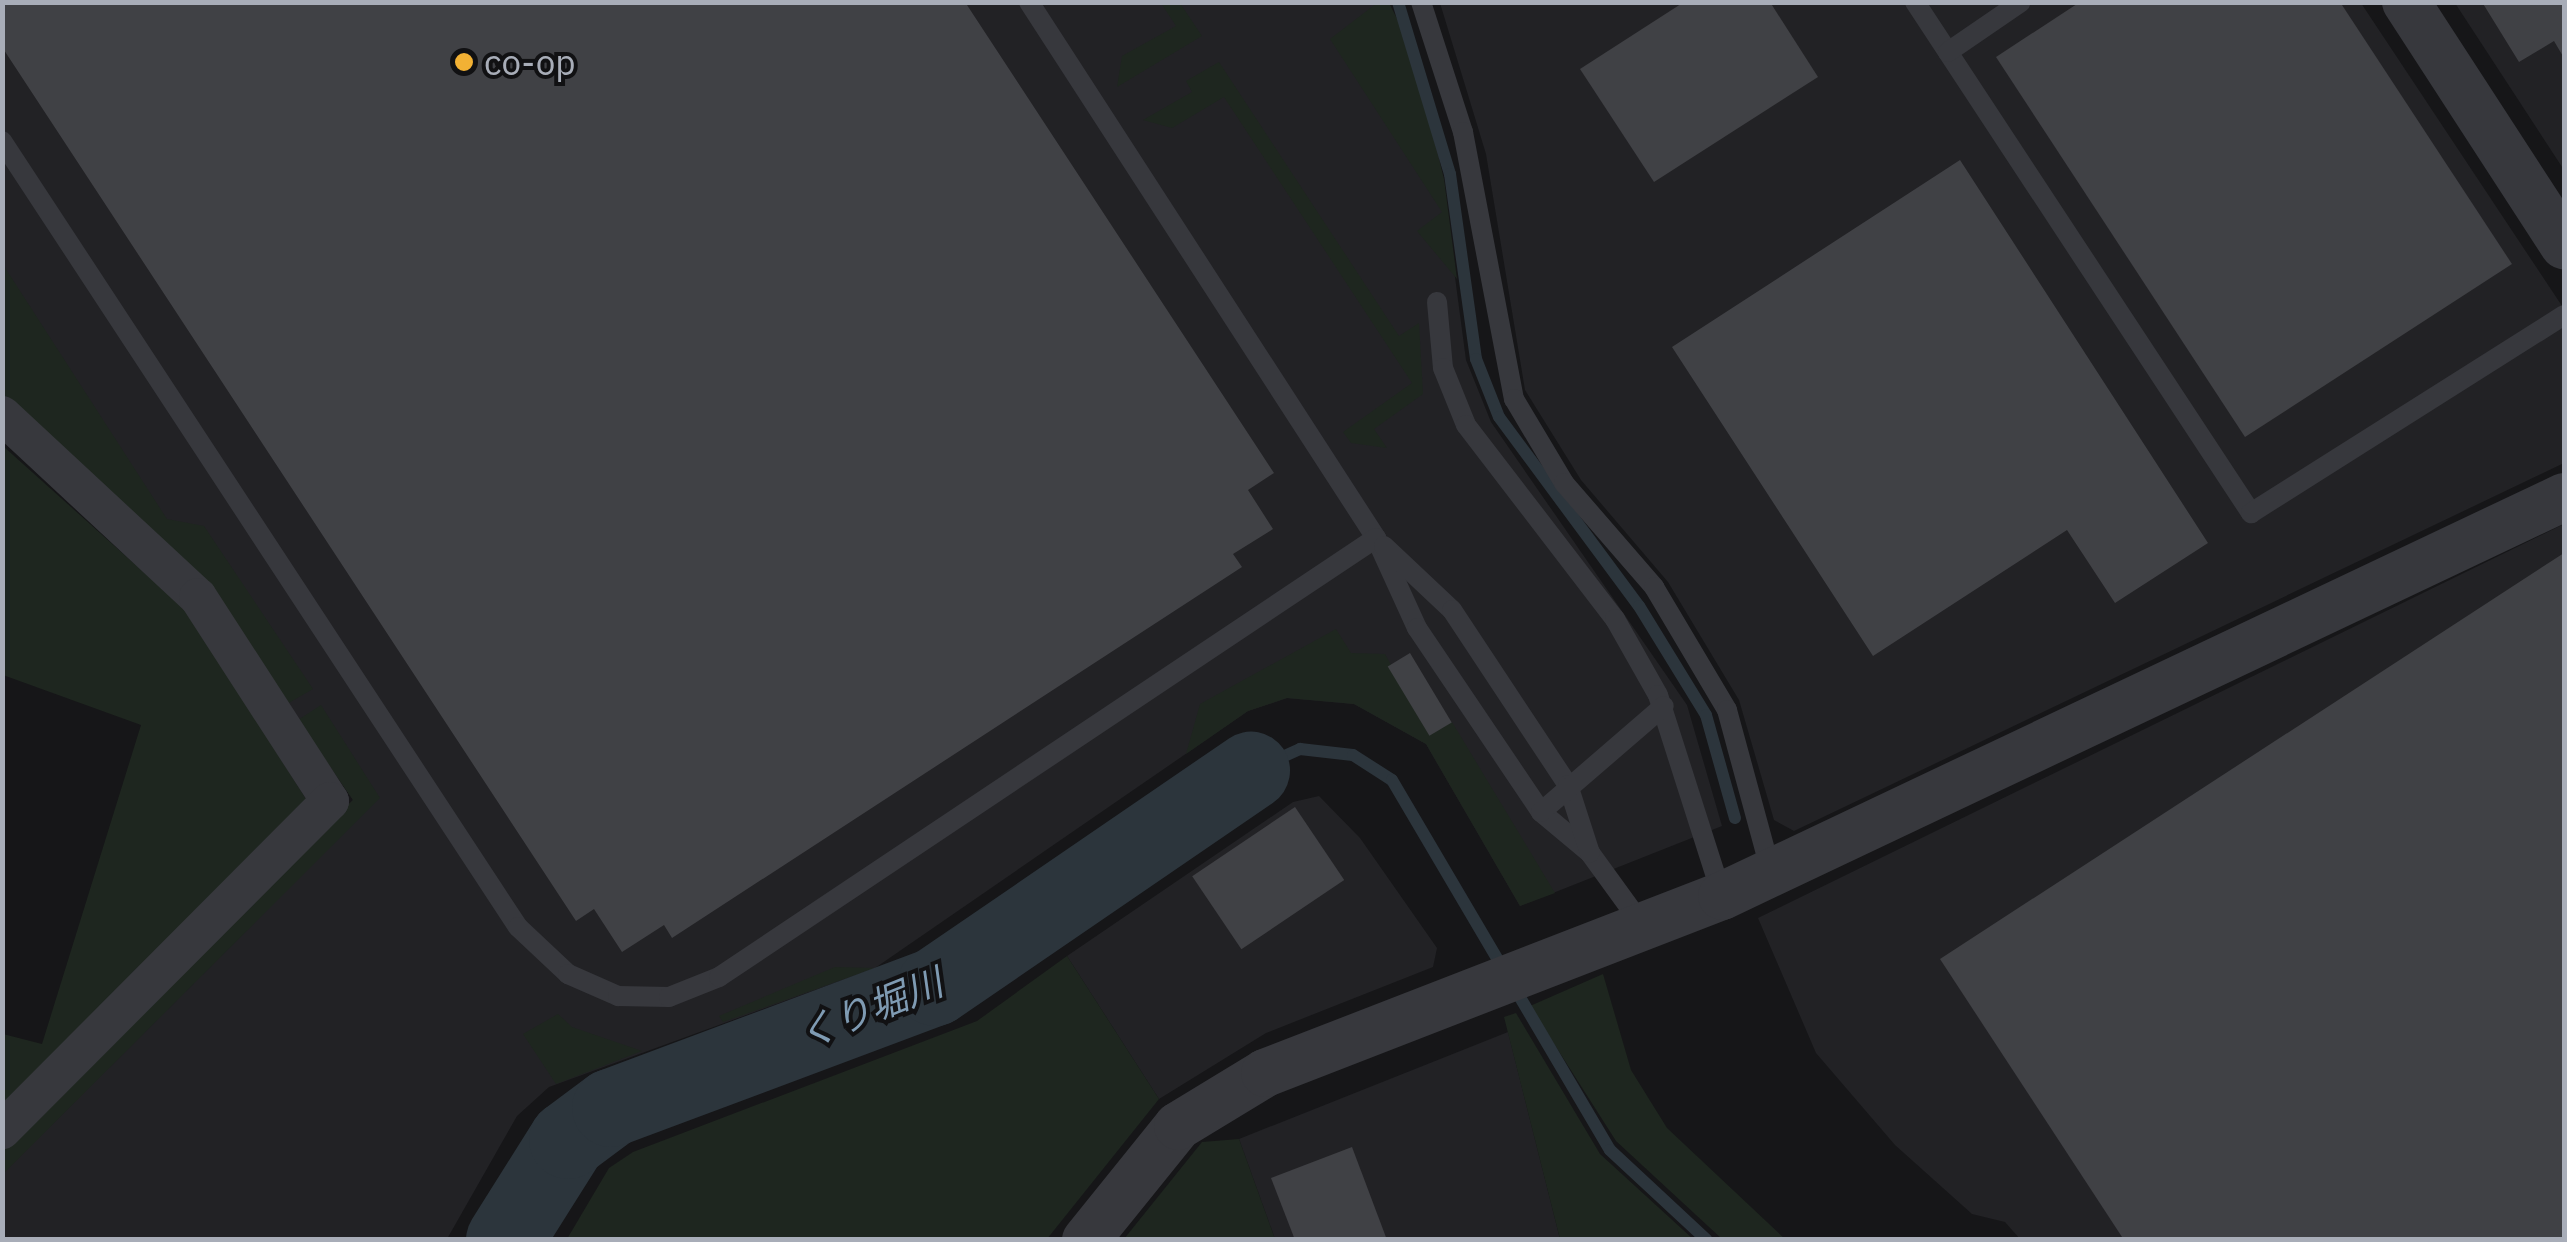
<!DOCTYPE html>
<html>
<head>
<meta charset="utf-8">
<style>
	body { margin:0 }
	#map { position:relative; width:2567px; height:1242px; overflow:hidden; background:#161618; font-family:"IBM Plex Sans","Noto Sans JP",sans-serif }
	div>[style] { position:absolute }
	.built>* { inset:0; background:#222225 }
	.green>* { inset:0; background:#1e261f }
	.stream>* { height:12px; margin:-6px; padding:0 6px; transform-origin:6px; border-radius:6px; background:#2c353c }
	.river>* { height:78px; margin:-39px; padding:0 39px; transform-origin:39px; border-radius:39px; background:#2c353c }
	.building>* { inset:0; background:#404145; transform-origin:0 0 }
	.service>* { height:20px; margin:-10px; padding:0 10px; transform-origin:10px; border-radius:10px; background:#37383d }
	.minor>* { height:38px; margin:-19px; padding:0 19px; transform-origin:19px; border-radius:19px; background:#37383d }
	.tertiary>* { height:48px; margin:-24px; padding:0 24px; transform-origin:24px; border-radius:24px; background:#37383d }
	.dots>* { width:28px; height:28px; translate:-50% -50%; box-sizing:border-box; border:5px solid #111113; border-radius:50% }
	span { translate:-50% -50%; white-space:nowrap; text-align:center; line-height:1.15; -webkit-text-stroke:8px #111113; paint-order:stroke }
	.poi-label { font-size:35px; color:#a8adb8 }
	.left { translate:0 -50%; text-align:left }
	.water-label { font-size:38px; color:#7f9bb3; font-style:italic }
	.frame { position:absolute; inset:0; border:5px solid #a8adb8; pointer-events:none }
</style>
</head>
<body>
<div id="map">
	<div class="built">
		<div style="clip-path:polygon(3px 3px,1389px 3px,1438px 149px,1466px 360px,1491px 422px,1687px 705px,1722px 826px,1520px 906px,1426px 744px,1354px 704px,1287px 698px,1248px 711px,875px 968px,549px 1087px,517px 1116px,447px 1239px,3px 1239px,3px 1148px,353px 800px,210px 587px,3px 397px)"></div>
		<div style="clip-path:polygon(1440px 3px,2361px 3px,2564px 309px,2564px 463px,1794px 831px,1774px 820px,1739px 700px,1668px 582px,1581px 480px,1525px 390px,1486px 154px)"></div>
		<div style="clip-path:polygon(2455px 3px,2564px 3px,2564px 170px)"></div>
		<div style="clip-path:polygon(2564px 524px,2564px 1239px,2020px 1239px,2005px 1222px,1972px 1214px,1895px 1145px,1816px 1053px,1758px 918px)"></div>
		<div style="clip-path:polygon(1319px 796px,1360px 838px,1437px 948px,1433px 967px,1266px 1033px,1159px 1099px,1067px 956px,1293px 802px)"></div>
		<div style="clip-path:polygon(1508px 1032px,1560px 1239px,1275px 1239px,1239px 1139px)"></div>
	</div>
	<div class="green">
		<div style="clip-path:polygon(1161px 3px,1180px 3px,1202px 36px,1117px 87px,1122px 56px,1176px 26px)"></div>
		<div style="clip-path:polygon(1377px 3px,1389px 3px,1410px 44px,1444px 179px,1457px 279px,1417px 231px,1442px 212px,1330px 39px)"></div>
		<div style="clip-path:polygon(1219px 62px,1399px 336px,1419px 323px,1423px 394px,1374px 429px,1387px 448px,1351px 443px,1343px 432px,1412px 383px,1224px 97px,1172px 128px,1143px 120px,1192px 92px,1186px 81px)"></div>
		<div style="clip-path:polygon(2px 263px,167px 519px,204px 526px,313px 689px,287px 704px,3px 396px)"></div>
		<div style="clip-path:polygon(3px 446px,187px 611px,306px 799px,3px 1112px,3px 1034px,42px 1044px,141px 725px,3px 675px)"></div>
		<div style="clip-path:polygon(1336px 629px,1351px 653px,1385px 654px,1430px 735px,1452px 722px,1555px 893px,1520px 906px,1426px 744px,1354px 704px,1287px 698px,1248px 711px,1186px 754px,1200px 704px)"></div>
		<div style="clip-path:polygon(321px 705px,380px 798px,3px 1174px,3px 1148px,353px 800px,298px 720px)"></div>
		<div style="clip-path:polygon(1067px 956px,1159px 1099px,1047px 1239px,567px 1239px,609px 1168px,633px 1152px,977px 1021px)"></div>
		<div style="clip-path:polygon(835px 967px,875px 968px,723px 1022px,719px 1016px)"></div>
		<div style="clip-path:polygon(1603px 974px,1631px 1070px,1667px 1128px,1785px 1239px,1722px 1239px,1616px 1141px,1530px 1006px)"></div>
		<div style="clip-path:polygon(1516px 1013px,1600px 1154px,1693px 1239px,1560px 1239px,1504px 1017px)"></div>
		<div style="clip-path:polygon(558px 1014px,572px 1027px,642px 1051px,556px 1084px,523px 1034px)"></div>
		<div style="clip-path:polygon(1239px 1139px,1275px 1239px,1124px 1239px,1202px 1142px)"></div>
	</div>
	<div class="stream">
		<div style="left:1398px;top:2px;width:180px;rotate:73.2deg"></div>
		<div style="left:1450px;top:174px;width:187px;rotate:82deg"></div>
		<div style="left:1476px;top:359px;width:62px;rotate:68.4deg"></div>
		<div style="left:1499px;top:417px;width:235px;rotate:53.5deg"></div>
		<div style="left:1639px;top:606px;width:128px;rotate:58.4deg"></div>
		<div style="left:1706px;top:715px;width:107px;rotate:74.3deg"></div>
		<div style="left:1251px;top:771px;width:54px;rotate:-24.2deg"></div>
		<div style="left:1300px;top:749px;width:53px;rotate:6.5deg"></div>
		<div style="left:1353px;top:755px;width:46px;rotate:32.7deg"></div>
		<div style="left:1392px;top:780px;width:429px;rotate:59.5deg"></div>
		<div style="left:1610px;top:1150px;width:132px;rotate:42.9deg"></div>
	</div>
	<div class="river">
		<div style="left:505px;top:1240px;width:118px;rotate:-57.8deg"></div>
		<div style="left:568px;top:1140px;width:54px;rotate:-36.7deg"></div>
		<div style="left:611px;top:1108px;width:346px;rotate:-20.5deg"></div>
		<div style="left:935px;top:987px;width:383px;rotate:-34.4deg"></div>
	</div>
	<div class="building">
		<div style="clip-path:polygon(2px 2px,965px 2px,1274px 473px,1248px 490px,1273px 529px,1233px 554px,1242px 567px,672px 938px,664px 925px,622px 952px,594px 909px,576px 921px,2px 47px)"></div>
		<div style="clip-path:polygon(1684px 2px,1770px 2px,1818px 77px,1654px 182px,1580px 69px)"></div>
		<div style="clip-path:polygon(2080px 2px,2340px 2px,2512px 264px,2245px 437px,1996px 57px)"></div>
		<div style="clip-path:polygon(2482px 2px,2564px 2px,2564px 58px,2554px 41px,2519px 62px)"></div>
		<div style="clip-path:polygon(1960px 160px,2208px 543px,2115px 603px,2067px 530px,1873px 656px,1672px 347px)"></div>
		<div style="clip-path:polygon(2564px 553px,2564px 1240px,2124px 1240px,1940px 959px)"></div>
		<div style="left:1410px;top:653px;width:81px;height:26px;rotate:59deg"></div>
		<div style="left:1295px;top:807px;width:88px;height:124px;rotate:56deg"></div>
		<div style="clip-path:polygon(1352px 1147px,1387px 1240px,1295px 1240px,1271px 1178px)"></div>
	</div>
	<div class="service">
		<div style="left:1029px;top:2px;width:639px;rotate:57.08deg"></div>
		<div style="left:1376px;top:538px;width:99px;rotate:65.5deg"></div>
		<div style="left:1417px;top:628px;width:222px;rotate:56deg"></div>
		<div style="left:1541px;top:812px;width:64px;rotate:39.9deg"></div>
		<div style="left:1590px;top:853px;width:90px;rotate:54deg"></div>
		<div style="left:1421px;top:2px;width:137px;rotate:72.1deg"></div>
		<div style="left:1463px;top:132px;width:272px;rotate:79.2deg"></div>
		<div style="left:1514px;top:399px;width:98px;rotate:59.2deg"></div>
		<div style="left:1564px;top:483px;width:138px;rotate:49.1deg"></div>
		<div style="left:1654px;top:587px;width:143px;rotate:59.3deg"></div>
		<div style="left:1727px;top:710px;width:168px;rotate:74.8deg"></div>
		<div style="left:1915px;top:2px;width:612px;rotate:56.67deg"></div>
		<div style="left:2251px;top:513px;width:370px;rotate:-32.3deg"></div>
		<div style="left:1948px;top:52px;width:88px;rotate:-34.4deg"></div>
		<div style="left:2px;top:141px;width:940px;rotate:56.72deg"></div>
		<div style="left:518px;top:927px;width:69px;rotate:43.2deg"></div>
		<div style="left:568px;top:974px;width:55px;rotate:23.7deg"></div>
		<div style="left:618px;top:996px;width:51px;rotate:1.1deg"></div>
		<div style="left:669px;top:997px;width:54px;rotate:-21.8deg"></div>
		<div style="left:719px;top:977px;width:790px;rotate:-33.75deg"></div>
		<div style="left:1437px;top:302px;width:66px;rotate:84.8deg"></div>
		<div style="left:1443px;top:368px;width:61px;rotate:68deg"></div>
		<div style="left:1466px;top:425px;width:245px;rotate:52.5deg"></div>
		<div style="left:1615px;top:619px;width:87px;rotate:60.5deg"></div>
		<div style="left:1658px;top:695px;width:211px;rotate:72.3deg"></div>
		<div style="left:1384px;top:546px;width:93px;rotate:43.3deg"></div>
		<div style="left:1452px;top:610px;width:210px;rotate:56.5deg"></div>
		<div style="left:1568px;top:785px;width:71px;rotate:72.1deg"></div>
		<div style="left:1541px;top:812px;width:162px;rotate:-40.8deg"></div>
	</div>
	<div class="minor">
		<div style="left:2px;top:415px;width:267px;rotate:42.9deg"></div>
		<div style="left:198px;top:597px;width:243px;rotate:57.1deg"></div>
		<div style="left:330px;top:801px;width:465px;rotate:134.9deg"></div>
	</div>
	<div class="tertiary">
		<div style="left:2406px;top:2px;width:290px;rotate:57deg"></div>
		<div style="left:1086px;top:1240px;width:146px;rotate:-51.1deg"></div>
		<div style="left:1178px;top:1126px;width:102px;rotate:-31.3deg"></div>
		<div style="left:1265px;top:1073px;width:490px;rotate:-21.2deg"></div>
		<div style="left:1722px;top:896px;width:932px;rotate:-25.35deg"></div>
	</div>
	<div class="dots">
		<div style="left:464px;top:62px;background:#f2b134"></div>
	</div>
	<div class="poi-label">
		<span class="left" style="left:484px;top:62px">co-op</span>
	</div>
	<div class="water-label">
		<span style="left:870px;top:1008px;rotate:-22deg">くり堀川</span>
	</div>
	<div class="frame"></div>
</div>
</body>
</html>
